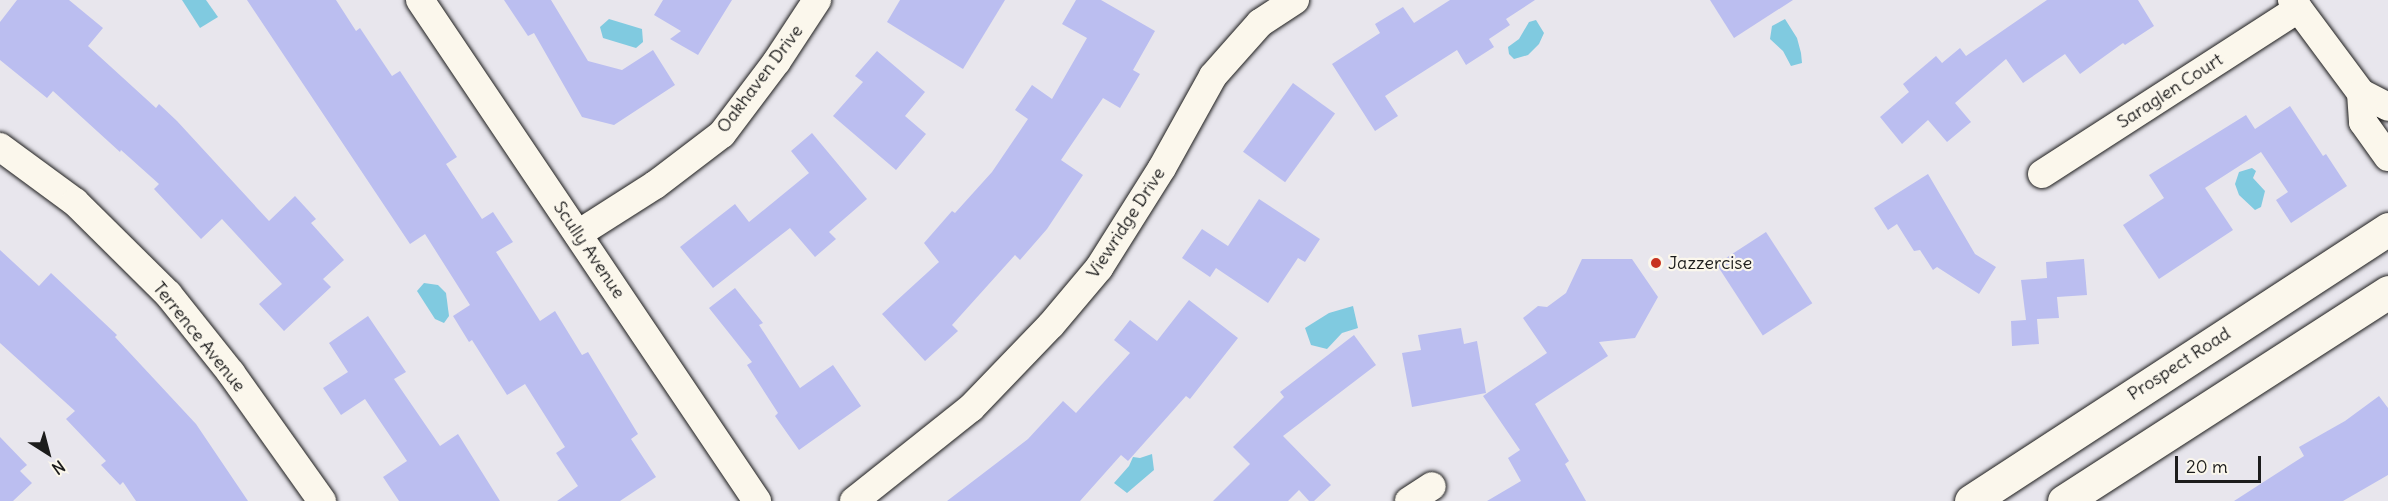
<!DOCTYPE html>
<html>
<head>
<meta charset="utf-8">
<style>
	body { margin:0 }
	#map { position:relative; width:2388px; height:501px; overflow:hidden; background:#e8e6ed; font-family:Delius,sans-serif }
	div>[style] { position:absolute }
	.water>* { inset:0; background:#80cae0 }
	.building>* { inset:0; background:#bbbef0; transform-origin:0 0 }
	.roads { filter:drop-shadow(0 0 2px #1c1c1c) drop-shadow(0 0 2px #1c1c1c) }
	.minor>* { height:28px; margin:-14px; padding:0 14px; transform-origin:14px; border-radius:14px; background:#fbf7ec }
	.primary>* { height:33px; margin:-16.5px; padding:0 16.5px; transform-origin:16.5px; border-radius:16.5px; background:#fbf7ec }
	.dots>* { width:16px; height:16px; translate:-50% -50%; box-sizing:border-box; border:3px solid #fbf7ec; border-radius:50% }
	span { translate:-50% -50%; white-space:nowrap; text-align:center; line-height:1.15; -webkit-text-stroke:4.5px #fbf7ec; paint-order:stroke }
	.street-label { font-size:18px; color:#1c1c1c }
	.poi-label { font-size:18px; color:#1c1c1c }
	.left { translate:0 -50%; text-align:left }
	.north { position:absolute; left:18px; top:423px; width:60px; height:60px; -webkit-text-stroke:4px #fbf7ec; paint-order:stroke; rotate:144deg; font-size:16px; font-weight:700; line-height:24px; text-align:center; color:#1c1c1c }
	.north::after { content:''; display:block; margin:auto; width:21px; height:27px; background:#1c1c1c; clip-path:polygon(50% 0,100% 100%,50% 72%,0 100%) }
	.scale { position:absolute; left:2175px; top:456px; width:86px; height:27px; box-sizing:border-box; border:3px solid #1c1c1c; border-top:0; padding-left:8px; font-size:18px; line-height:21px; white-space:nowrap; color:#1c1c1c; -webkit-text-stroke:4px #fbf7ec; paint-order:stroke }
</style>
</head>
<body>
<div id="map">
	<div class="water">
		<div style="clip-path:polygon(182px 0,206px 0,218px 17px,200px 28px)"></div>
		<div style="clip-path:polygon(609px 19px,642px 29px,643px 42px,636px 48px,603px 38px,600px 27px)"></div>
		<div style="clip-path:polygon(1785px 19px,1797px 38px,1801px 53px,1802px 63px,1791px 66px,1783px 51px,1770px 39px,1772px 26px)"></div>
		<div style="clip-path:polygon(1536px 20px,1544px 33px,1539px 44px,1528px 55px,1514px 59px,1509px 54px,1508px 47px,1519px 39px,1529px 22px)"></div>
		<div style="clip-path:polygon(2252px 168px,2256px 171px,2253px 178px,2265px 191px,2261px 207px,2255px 210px,2239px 195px,2235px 184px,2239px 172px)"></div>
		<div style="clip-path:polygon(424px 283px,438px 285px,446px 293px,449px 316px,444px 323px,435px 319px,417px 291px)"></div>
		<div style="clip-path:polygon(1353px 306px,1358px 328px,1342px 333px,1327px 349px,1311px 345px,1305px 328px,1329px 313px)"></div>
		<div style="clip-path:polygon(1152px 454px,1154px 470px,1127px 493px,1114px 483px,1129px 466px,1133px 457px,1140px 458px)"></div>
	</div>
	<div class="building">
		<div style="clip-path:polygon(17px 0,69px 0,103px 28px,88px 46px,156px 108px,159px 104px,177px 121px,269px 221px,295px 196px,316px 219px,311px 223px,344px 260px,323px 279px,331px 287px,284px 331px,259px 304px,282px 284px,222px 219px,201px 239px,154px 189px,159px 184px,121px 150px,120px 152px,53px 91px,47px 98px,0 60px,0 22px)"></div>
		<div style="clip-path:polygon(247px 0,336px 0,356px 31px,360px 28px,392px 76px,400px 71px,457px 157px,446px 164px,482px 219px,493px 212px,513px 242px,496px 252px,540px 321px,555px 311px,582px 355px,588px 352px,638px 434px,631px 439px,656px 477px,620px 501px,557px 501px,578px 486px,556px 453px,565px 447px,525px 384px,507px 395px,472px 340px,469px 342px,453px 316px,470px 305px,425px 234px,410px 244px)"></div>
		<div style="clip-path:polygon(504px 0,551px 0,588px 61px,622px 70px,653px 50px,675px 85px,614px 125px,582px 117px,534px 33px,528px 36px)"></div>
		<div style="clip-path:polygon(663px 0,732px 0,698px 55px,670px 39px,681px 31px,654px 15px)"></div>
		<div style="clip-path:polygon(900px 0,1005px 0,963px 69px,887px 22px)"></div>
		<div style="clip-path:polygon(1076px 0,1101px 0,1155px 31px,1133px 70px,1140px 74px,1120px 108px,1103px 98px,1061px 160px,1083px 175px,1047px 229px,1020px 260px,1015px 255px,952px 325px,958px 331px,925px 361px,882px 314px,939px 262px,924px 243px,952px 211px,955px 213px,992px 172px,1028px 119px,1015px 110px,1032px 85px,1052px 99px,1087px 38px,1062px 24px)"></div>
		<div style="clip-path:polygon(1450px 0,1535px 0,1506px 19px,1510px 25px,1489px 39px,1494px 47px,1466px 65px,1457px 50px,1385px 96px,1398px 116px,1375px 131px,1332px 64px,1380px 33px,1375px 24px,1403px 7px,1414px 23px)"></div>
		<div style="clip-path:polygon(1710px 0,1793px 0,1734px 38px)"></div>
		<div style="clip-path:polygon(2047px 0,2138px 0,2154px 26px,2125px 45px,2123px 43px,2080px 74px,2065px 54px,2023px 83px,2006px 59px,1955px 103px,1971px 122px,1947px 142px,1928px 120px,1902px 144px,1880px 117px,1909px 92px,1903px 84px,1936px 56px,1942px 63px,1960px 48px,1966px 56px)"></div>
		<div style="clip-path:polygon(877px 51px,925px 92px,905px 116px,926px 134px,896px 170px,833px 116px,863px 82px,855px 76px)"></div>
		<div style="left:1293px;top:83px;width:52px;height:85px;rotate:36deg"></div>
		<div style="clip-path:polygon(2290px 106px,2323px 156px,2326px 154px,2347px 186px,2291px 223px,2276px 200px,2288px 192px,2261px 152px,2205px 188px,2233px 230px,2159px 279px,2123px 225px,2164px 198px,2149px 175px,2246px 115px,2255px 129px)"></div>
		<div style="clip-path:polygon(812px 133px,867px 199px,829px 232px,836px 239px,815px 257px,790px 228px,713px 288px,680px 247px,735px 204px,749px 222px,809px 173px,791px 151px)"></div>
		<div style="clip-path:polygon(1928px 174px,1975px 254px,1996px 267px,1979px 294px,1937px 267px,1933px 270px,1920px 250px,1914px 251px,1897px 224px,1888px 230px,1874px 208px)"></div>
		<div style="clip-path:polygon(1259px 199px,1320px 239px,1305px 262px,1298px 258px,1268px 303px,1216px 268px,1210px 277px,1182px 258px,1202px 229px,1228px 246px)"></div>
		<div style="left:1766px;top:232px;width:85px;height:59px;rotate:57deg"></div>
		<div style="clip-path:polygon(0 250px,39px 286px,51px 273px,117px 335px,115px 337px,196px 424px,248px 501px,136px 501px,123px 482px,120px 485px,101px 465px,106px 461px,66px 419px,75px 411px,0 343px)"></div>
		<div style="clip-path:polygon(1582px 259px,1632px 259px,1658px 297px,1635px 338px,1599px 342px,1608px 356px,1535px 404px,1569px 461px,1565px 464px,1586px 501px,1487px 501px,1521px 481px,1508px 458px,1520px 450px,1483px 396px,1547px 353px,1523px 318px,1538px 306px,1547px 307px,1566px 293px)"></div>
		<div style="clip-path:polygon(2084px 259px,2087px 295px,2057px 297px,2059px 318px,2037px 319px,2039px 344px,2012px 346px,2011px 321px,2026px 320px,2021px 280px,2047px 278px,2046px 262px)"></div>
		<div style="clip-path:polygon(735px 288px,763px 323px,759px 325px,800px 388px,833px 365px,861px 406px,799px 450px,775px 416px,778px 413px,747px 365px,752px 362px,709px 308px)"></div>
		<div style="clip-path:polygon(1189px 300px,1238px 338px,1190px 399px,1186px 396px,1128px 461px,1121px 455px,1080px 501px,947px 501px,1028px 439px,1063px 401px,1076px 413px,1130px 353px,1114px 340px,1130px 320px,1157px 341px)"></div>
		<div style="clip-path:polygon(368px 316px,406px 372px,394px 379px,440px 446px,458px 434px,500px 501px,399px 501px,383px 477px,407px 461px,365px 399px,341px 415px,323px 388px,348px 372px,329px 343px)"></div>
		<div style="clip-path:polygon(1461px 328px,1464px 344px,1477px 341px,1486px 393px,1412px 407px,1402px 353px,1421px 350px,1418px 335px)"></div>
		<div style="clip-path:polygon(1354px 335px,1376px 365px,1283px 436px,1331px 485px,1314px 501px,1309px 501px,1299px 490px,1288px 501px,1213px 501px,1250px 464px,1233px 447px,1284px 397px,1280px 392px)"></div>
		<div style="clip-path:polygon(2379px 396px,2388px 408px,2388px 475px,2343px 501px,2234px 501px,2304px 456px,2299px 447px,2345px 421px)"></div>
		<div style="clip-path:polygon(0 437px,27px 465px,20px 471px,32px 483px,13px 501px,0 501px)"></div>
	</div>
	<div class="roads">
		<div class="minor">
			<div style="left:420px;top:0;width:604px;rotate:56.07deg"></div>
			<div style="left:2292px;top:0;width:116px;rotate:53.4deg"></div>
			<div style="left:2361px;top:93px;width:30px;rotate:27deg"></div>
			<div style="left:2361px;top:93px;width:29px;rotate:86deg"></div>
			<div style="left:2363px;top:122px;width:43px;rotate:54.5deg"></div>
			<div style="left:0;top:147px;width:93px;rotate:36.3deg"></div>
			<div style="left:75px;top:202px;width:131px;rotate:44.7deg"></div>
			<div style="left:168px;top:294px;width:101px;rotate:51.4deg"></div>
			<div style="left:231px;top:373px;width:157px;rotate:54.6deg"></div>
			<div style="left:2042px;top:174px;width:305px;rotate:-32.8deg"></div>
			<div style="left:578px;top:234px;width:91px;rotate:-32.5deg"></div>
			<div style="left:655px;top:185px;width:84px;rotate:-37.3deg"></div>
			<div style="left:722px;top:134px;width:91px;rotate:-53deg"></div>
			<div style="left:777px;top:61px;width:73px;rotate:-56.7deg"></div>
			<div style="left:854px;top:501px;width:149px;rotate:-38.5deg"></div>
			<div style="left:971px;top:408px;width:115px;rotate:-46.1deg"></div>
			<div style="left:1051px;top:325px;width:75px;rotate:-49.9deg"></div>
			<div style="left:1099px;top:268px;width:118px;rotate:-57.8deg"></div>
			<div style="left:1162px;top:168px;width:105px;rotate:-61deg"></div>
			<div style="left:1213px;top:76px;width:71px;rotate:-48.4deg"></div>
			<div style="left:1260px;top:23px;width:42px;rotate:-33.3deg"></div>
			<div style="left:1409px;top:501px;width:27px;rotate:-33deg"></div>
		</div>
		<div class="primary">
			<div style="left:1971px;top:501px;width:498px;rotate:-33.1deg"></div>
			<div style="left:2064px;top:501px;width:386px;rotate:-32.8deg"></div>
		</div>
	</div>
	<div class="dots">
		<div style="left:1656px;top:263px;background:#c8321e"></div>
	</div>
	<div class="street-label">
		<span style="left:760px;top:79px;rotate:-53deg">Oakhaven Drive</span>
		<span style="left:2170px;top:91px;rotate:-33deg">Saraglen Court</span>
		<span style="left:1126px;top:223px;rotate:-57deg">Viewridge Drive</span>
		<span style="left:589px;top:250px;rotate:56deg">Scully Avenue</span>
		<span style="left:199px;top:337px;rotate:51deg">Terrence Avenue</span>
		<span style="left:2179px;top:364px;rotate:-33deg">Prospect Road</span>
	</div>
	<div class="poi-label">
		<span class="left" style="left:1668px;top:263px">Jazzercise</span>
	</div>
	<div class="north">N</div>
	<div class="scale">20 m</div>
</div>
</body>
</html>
